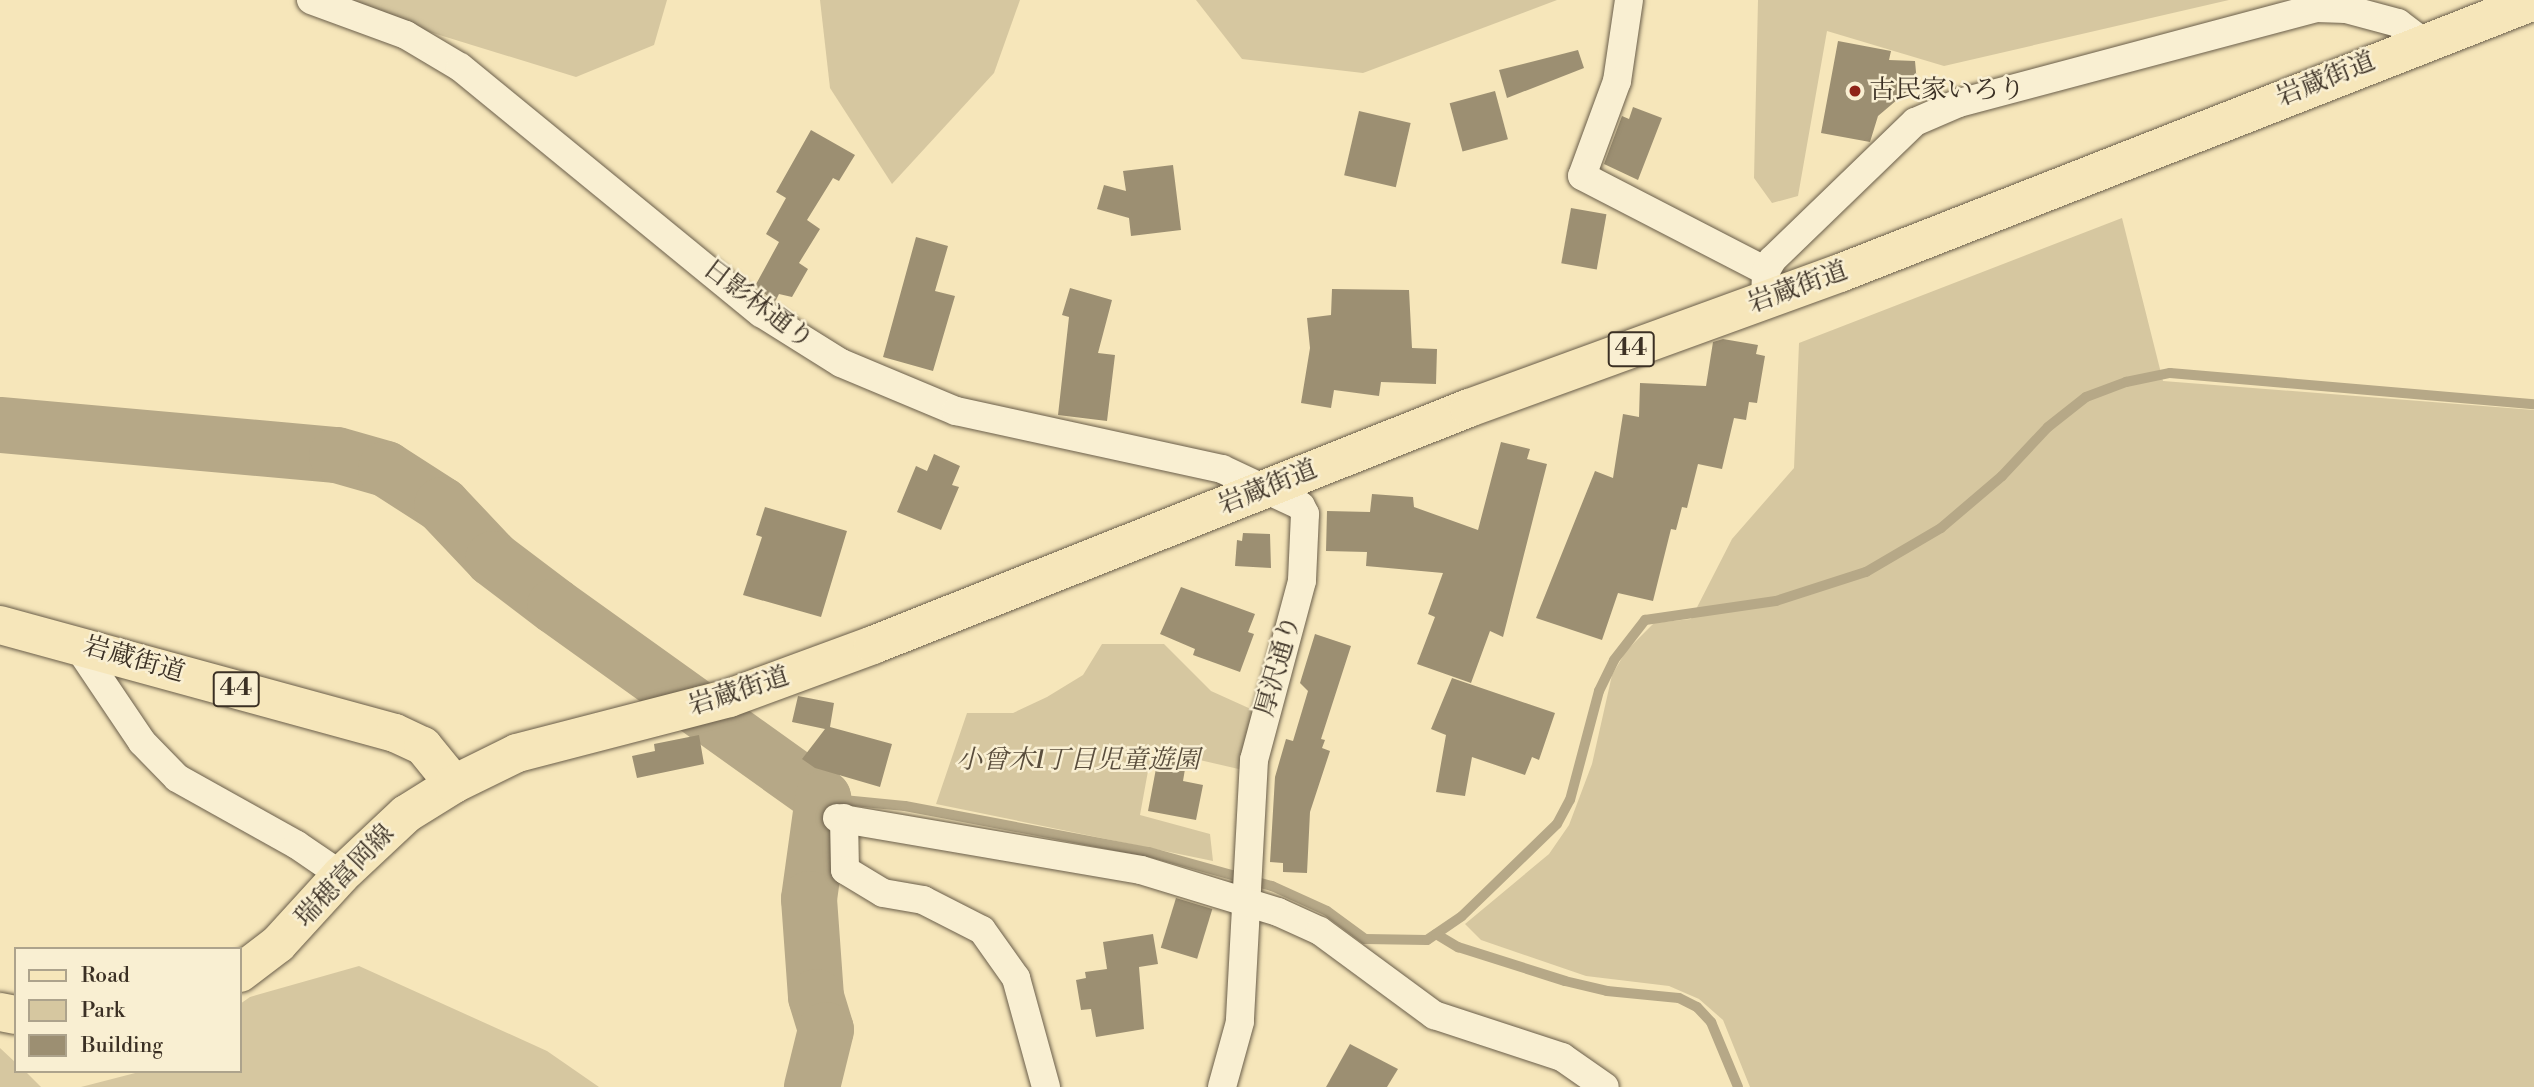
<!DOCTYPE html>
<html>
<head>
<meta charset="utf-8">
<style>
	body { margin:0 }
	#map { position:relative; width:2534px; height:1087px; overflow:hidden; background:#f6e6ba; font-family:"Libre Bodoni","Noto Serif JP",serif }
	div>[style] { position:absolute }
	.green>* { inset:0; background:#d6c7a0 }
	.stream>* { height:10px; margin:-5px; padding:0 5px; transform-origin:5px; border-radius:5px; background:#b6a887 }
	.river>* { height:56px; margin:-28px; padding:0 28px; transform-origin:28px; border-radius:28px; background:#b6a887 }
	.building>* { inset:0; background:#9c8f72; transform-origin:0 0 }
	.roads { filter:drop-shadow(0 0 2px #6a5e4a) drop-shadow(0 0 2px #6a5e4a) }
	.minor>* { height:28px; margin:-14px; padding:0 14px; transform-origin:14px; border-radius:14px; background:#f9efd2 }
	.primary>* { height:38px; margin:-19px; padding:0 19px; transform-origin:19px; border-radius:19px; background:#f6e6ba }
	.dots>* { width:19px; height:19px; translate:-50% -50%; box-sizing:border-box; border:4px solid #f9efd2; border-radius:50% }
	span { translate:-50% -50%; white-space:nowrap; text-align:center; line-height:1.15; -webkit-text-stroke:5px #f9efd2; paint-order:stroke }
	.shield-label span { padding:2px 5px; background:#f9efd2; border:2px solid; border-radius:5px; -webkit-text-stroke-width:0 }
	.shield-label { font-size:24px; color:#3b3024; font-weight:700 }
	.street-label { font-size:26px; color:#3b3024 }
	.poi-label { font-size:26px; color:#3b3024 }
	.left { translate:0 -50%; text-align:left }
	.park-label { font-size:26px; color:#5a4e3d; font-style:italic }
	.legend { position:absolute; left:14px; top:947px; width:228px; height:126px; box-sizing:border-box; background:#f9efd2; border:2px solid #ada38c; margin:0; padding:9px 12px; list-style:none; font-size:21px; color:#3b3024 }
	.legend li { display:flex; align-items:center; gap:14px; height:35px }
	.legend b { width:35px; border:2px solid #ada38c }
</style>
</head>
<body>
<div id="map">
	<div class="green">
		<div style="clip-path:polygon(326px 0,667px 0,654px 45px,576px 77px)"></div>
		<div style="clip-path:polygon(820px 0,1020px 0,994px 73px,892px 184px,830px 88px)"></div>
		<div style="clip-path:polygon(1196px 0,1557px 0,1363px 73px,1242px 59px)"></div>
		<div style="clip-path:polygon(1758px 0,2229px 0,1944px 66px,1827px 31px,1798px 196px,1772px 203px,1754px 178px)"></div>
		<div style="clip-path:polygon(2122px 218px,2163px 381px,2534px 410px,2534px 1087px,1750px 1087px,1723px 1020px,1699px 999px,1669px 986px,1586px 976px,1481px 940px,1465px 924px,1549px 854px,1569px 825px,1592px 764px,1612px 675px,1626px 651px,1654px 623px,1691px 619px,1732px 539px,1794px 468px,1799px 343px)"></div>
		<div style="clip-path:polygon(1102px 644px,1164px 644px,1211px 691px,1253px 710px,1243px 770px,1152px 749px,1140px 815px,1210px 834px,1213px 861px,936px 804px,967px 713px,1013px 713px,1047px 697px,1083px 675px)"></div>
		<div style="clip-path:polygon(359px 966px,547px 1051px,599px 1087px,81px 1087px,143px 1071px,240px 1071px,240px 1004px,250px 997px)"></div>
		<div style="clip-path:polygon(0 1048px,16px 1063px,16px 1071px,25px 1071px,41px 1087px,0 1087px)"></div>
	</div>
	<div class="stream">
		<div style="left:823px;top:798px;width:82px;rotate:5.6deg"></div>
		<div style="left:905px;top:806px;width:248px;rotate:10.7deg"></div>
		<div style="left:1149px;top:852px;width:128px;rotate:15.5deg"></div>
		<div style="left:1272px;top:886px;width:60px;rotate:24.4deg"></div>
		<div style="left:1327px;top:911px;width:47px;rotate:36.4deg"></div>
		<div style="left:1365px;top:939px;width:62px;rotate:0.9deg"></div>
		<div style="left:1427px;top:940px;width:42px;rotate:-34.4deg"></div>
		<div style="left:1462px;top:916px;width:132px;rotate:-44.1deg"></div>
		<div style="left:1557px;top:824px;width:27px;rotate:-62deg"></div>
		<div style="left:1570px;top:800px;width:113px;rotate:-75.1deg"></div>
		<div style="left:1599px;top:691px;width:34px;rotate:-64deg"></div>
		<div style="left:1614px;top:660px;width:51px;rotate:-52.2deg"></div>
		<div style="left:1645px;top:620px;width:132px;rotate:-8.3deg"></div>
		<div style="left:1776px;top:601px;width:95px;rotate:-17.9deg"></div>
		<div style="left:1866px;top:572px;width:87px;rotate:-30.4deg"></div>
		<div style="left:1941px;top:528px;width:80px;rotate:-40.4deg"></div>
		<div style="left:2002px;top:476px;width:67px;rotate:-46.8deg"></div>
		<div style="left:2048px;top:427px;width:48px;rotate:-38.3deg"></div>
		<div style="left:2086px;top:397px;width:43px;rotate:-20.6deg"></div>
		<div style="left:2126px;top:382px;width:45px;rotate:-11.6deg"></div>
		<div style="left:2170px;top:373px;width:365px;rotate:4.9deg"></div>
		<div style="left:1436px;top:934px;width:26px;rotate:31deg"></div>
		<div style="left:1458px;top:947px;width:112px;rotate:17.6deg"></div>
		<div style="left:1565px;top:981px;width:43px;rotate:13.4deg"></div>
		<div style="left:1607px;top:991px;width:72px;rotate:5.6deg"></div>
		<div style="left:1679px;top:998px;width:20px;rotate:27deg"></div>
		<div style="left:1697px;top:1007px;width:21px;rotate:47deg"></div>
		<div style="left:1711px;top:1022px;width:70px;rotate:67.4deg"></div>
	</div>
	<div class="river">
		<div style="left:0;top:425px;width:338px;rotate:5.1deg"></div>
		<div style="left:337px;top:455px;width:51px;rotate:15.9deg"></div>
		<div style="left:386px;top:469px;width:67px;rotate:32.7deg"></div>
		<div style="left:442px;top:505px;width:74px;rotate:46.6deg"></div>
		<div style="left:493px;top:559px;width:78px;rotate:37.2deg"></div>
		<div style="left:555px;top:606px;width:330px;rotate:35.6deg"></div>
		<div style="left:823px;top:798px;width:102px;rotate:97.9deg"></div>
		<div style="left:809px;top:899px;width:98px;rotate:85.9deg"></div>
		<div style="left:816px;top:997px;width:34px;rotate:73deg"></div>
		<div style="left:826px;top:1030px;width:59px;rotate:103.8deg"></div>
	</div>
	<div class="building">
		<div style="clip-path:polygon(1838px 41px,1891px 51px,1889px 60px,1915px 61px,1917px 83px,1878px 116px,1870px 142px,1821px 133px)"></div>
		<div style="clip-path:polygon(1578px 50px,1584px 68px,1507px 98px,1499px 70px)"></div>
		<div style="left:1495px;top:91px;width:50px;height:47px;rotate:75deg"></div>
		<div style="clip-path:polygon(1633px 107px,1662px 118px,1638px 180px,1604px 164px,1622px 116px,1629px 119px)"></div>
		<div style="left:1359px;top:111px;width:53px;height:66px;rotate:13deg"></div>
		<div style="clip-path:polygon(811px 130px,855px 155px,839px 181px,833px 178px,807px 220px,820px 229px,799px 263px,808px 269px,792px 297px,779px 294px,775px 302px,755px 286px,779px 242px,766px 234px,786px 198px,776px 192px)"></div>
		<div style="clip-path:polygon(1173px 165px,1181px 230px,1131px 236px,1129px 218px,1097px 209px,1104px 185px,1126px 191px,1123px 171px)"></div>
		<div style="left:1571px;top:208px;width:36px;height:56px;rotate:10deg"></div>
		<div style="clip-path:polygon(916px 237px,948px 246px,935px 291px,955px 296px,933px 371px,883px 357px)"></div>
		<div style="clip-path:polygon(1070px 288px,1112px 300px,1098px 353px,1115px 355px,1107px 421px,1058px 415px,1069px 317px,1062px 315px)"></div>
		<div style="clip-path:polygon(1332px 289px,1409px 290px,1412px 348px,1437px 349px,1436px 384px,1381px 382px,1379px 396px,1334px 390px,1331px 408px,1301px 403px,1310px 348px,1307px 318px,1331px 315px)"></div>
		<div style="clip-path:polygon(1723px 339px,1758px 345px,1756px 354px,1765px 356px,1757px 403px,1749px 402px,1746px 420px,1734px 418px,1722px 469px,1698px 464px,1687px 508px,1682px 507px,1676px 530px,1671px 529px,1653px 601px,1618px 593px,1602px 640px,1536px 618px,1595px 471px,1613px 478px,1623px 414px,1639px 417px,1640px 383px,1706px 386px,1713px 342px)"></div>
		<div style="clip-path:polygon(1501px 442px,1530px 449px,1527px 459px,1547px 464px,1503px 637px,1490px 631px,1471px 683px,1417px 664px,1435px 617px,1428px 614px,1443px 573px,1366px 566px,1367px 552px,1326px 551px,1327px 511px,1370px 512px,1372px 494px,1413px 497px,1414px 507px,1478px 530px)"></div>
		<div style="clip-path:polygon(934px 454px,960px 466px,952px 485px,959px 487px,941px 530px,897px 512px,916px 466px,927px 471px)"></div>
		<div style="clip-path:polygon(765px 507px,847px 531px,821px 617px,743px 595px,762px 537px,756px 535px)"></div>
		<div style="clip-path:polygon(1243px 533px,1270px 534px,1271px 568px,1235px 566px,1237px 540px,1242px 541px)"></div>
		<div style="clip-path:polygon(1181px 587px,1255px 614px,1248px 632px,1254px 634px,1240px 672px,1193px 655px,1195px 649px,1160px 634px)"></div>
		<div style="clip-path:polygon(1315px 634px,1351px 646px,1321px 739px,1325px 740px,1322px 748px,1330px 751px,1310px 812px,1307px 873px,1283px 872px,1283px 863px,1270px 862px,1275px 777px,1286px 739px,1293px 741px,1308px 691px,1300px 683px)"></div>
		<div style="clip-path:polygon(1452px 678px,1555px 713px,1539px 760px,1532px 757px,1525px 775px,1472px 757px,1465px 796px,1436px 792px,1446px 735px,1431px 729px)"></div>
		<div style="clip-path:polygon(798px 696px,834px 703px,830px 727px,892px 744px,880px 787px,815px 768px,802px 759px,825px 729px,792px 722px)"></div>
		<div style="clip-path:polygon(699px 735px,704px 764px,637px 778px,632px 756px,655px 751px,654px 744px)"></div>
		<div style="clip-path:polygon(1158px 758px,1186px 763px,1183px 781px,1203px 785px,1196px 820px,1148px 811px)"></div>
		<div style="left:1176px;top:898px;width:38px;height:52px;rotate:17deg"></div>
		<div style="clip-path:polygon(1153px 934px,1158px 964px,1139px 967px,1144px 1029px,1096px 1037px,1091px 1009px,1081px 1010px,1076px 980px,1086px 978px,1085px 972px,1107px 969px,1103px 942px)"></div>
		<div style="clip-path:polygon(1350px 1044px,1398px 1069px,1387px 1087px,1326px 1087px)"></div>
	</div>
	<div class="roads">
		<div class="minor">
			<div style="left:311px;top:0;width:101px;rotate:20.2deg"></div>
			<div style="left:406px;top:35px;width:63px;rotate:30.7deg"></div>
			<div style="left:460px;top:67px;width:389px;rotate:39.3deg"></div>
			<div style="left:761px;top:313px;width:94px;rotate:32deg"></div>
			<div style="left:841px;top:363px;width:125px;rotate:22.7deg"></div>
			<div style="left:956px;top:411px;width:272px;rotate:12.3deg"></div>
			<div style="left:1222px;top:469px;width:87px;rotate:25.1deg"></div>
			<div style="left:1301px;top:506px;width:9px;rotate:63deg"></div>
			<div style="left:1305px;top:514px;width:67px;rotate:92.6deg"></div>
			<div style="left:1302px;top:581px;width:185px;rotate:105deg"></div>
			<div style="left:1254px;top:760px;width:262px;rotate:93.1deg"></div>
			<div style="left:1240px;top:1022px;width:67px;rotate:105.5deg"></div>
			<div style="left:1629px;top:0;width:82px;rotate:98.4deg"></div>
			<div style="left:1617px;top:81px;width:101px;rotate:110.2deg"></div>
			<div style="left:1582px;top:176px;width:207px;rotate:27.3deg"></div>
			<div style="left:1765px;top:301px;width:30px;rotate:-88deg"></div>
			<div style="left:1766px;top:271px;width:13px;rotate:-61deg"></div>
			<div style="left:1772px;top:260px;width:199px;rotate:-44deg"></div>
			<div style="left:1915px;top:122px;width:48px;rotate:-23.4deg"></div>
			<div style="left:1959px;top:103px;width:369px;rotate:-14.9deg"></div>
			<div style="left:2316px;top:8px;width:30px;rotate:2deg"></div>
			<div style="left:2346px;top:9px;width:54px;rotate:15.1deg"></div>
			<div style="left:2398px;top:23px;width:31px;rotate:37deg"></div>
			<div style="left:76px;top:644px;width:118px;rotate:56deg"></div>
			<div style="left:142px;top:742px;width:50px;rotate:45.8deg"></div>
			<div style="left:177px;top:778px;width:137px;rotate:29.2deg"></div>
			<div style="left:297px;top:845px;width:53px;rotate:34.3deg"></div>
			<div style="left:837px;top:818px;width:308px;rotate:9.7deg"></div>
			<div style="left:1141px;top:870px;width:143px;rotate:17deg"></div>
			<div style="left:1278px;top:912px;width:46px;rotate:24.3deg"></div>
			<div style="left:1320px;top:931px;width:142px;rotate:36.4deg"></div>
			<div style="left:1434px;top:1015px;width:135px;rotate:18.2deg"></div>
			<div style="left:1562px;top:1057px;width:52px;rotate:34.9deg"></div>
			<div style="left:844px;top:818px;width:52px;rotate:88.9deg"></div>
			<div style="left:845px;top:870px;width:44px;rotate:31.2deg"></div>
			<div style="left:883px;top:893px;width:41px;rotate:9.9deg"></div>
			<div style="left:923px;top:900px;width:66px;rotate:27deg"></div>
			<div style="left:982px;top:930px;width:59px;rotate:54.7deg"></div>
			<div style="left:1016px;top:978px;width:113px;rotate:74.6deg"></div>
		</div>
		<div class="primary">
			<div style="left:0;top:625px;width:409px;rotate:15.3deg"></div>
			<div style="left:395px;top:733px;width:31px;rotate:25deg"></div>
			<div style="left:423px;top:746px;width:49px;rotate:50.8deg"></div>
			<div style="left:240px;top:973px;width:48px;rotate:-37.3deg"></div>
			<div style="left:278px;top:944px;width:93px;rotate:-47.6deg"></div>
			<div style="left:341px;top:875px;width:89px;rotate:-43.2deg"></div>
			<div style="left:406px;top:814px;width:57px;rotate:-32deg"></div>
			<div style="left:454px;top:784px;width:70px;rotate:-26.2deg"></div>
			<div style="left:517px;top:753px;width:219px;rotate:-14.5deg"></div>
			<div style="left:729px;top:698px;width:153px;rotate:-20.2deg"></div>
			<div style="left:873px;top:645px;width:641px;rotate:-21.69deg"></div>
			<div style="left:1469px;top:408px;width:395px;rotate:-20deg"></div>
			<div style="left:1840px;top:273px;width:745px;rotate:-21.4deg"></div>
			<div style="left:0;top:1012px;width:16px;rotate:11deg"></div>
		</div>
	</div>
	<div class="dots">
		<div style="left:1855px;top:91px;background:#8f2418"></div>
	</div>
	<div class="shield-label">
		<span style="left:1631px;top:349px">44</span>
		<span style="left:236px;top:689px">44</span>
	</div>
	<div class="street-label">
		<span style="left:2326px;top:80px;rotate:-22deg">岩蔵街道</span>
		<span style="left:1798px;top:288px;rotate:-20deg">岩蔵街道</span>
		<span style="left:758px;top:305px;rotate:37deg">日影林通り</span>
		<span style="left:1268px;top:488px;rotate:-22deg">岩蔵街道</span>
		<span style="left:134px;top:660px;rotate:16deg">岩蔵街道</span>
		<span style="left:1279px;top:666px;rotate:-74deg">厚沢通り</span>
		<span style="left:739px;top:692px;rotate:-18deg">岩蔵街道</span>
		<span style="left:345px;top:876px;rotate:-46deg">瑞穂富岡線</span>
	</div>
	<div class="poi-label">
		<span class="left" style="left:1869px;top:91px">古民家いろり</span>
	</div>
	<div class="park-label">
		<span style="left:1078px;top:761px">小曾木1丁目児童遊園</span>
	</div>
	<ul class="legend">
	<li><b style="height:9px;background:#f6e6ba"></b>Road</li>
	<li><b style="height:19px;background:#d6c7a0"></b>Park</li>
	<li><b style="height:19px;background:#9c8f72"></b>Building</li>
	</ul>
</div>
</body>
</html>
